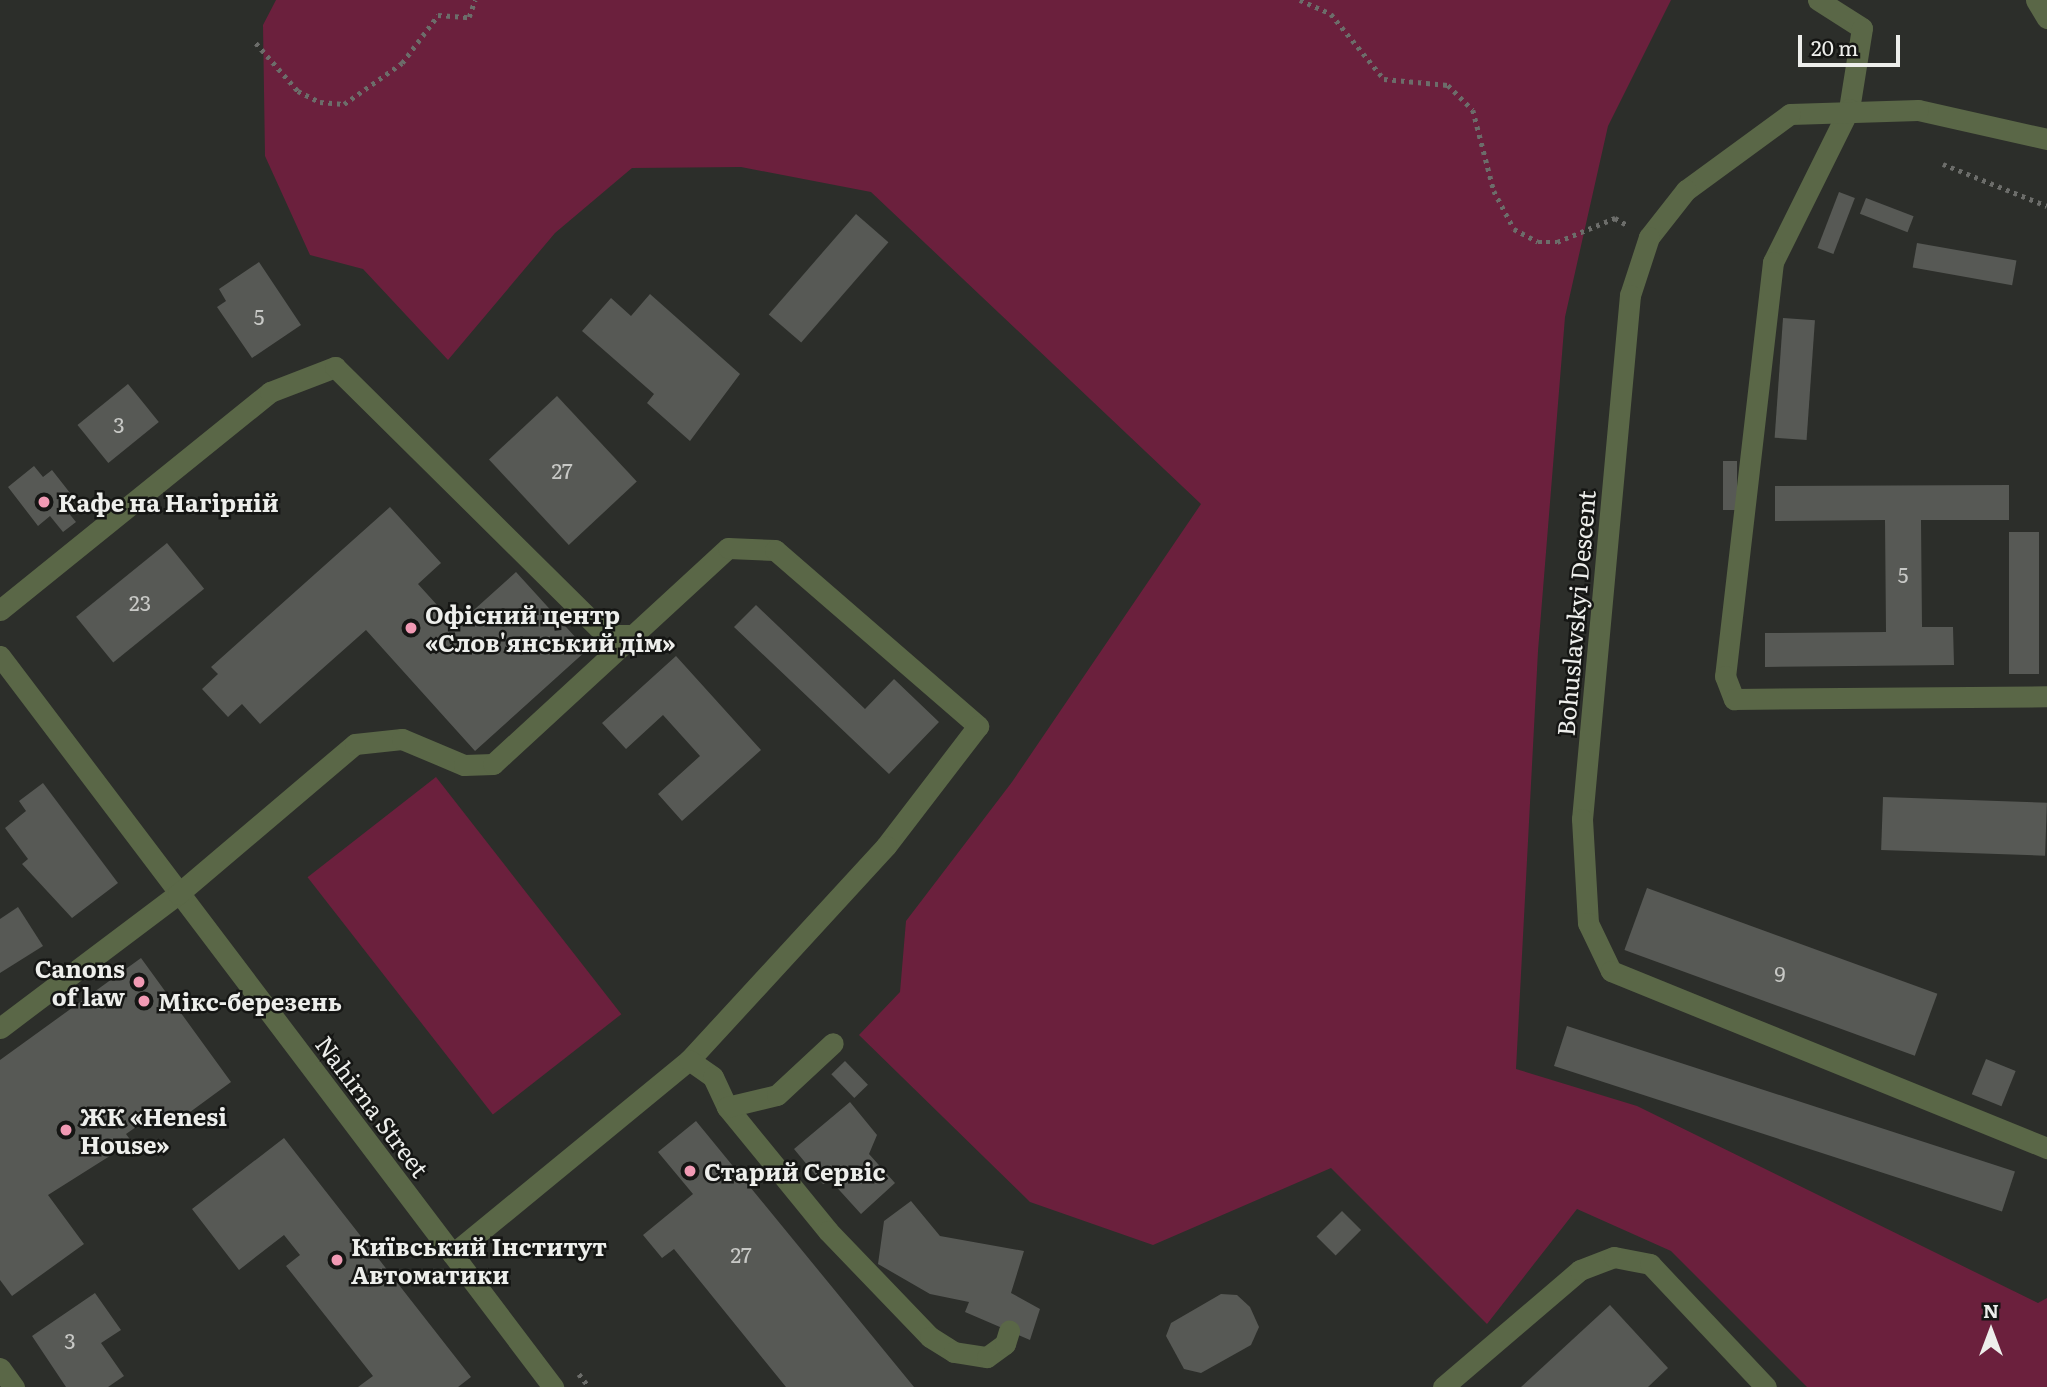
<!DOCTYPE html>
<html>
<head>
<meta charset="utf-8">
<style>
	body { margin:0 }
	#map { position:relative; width:2047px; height:1387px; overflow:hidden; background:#2c2e2a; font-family:Literata,serif }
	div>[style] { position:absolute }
	.green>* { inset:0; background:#6b203d; transform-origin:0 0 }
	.building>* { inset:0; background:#575955; transform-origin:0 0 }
	.path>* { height:4.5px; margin-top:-2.25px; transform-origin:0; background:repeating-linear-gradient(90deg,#6c6d6a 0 3.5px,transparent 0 8.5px) }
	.minor>* { height:21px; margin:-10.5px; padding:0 10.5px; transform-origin:10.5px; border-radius:10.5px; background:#5a6747 }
	.dots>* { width:19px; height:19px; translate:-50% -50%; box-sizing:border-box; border:4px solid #151614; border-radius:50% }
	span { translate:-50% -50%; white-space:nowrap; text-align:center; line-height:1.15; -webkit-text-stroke:5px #151614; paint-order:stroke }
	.number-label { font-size:21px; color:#c8c9c6 }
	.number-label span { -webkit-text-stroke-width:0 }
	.poi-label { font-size:24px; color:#edeeeb; font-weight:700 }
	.left { translate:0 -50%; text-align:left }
	.right { translate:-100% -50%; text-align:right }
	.street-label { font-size:24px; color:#edeeeb }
	.north { position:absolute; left:1956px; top:1296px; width:70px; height:70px; -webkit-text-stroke:5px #151614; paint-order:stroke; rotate:0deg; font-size:19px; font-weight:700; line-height:28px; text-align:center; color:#edeeeb }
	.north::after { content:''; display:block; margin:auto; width:24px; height:32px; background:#edeeeb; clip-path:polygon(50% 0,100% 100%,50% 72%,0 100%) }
	.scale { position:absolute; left:1798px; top:35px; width:102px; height:32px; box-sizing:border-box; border:4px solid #edeeeb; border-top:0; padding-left:9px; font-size:21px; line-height:24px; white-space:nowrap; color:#edeeeb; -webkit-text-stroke:5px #151614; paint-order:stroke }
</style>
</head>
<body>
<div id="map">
	<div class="green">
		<div style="clip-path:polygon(276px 0,1671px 0,1608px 126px,1565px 317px,1538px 651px,1516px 1069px,1637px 1106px,2038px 1303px,2047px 1298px,2047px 1387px,1807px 1387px,1671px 1251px,1577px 1209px,1487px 1324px,1331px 1168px,1153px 1245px,1030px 1202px,859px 1035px,900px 992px,906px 921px,1012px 782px,1201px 504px,871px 192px,741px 167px,632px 168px,555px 233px,448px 360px,363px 269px,310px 255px,265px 156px,263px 25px)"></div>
		<div style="left:436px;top:777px;width:301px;height:163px;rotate:52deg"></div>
	</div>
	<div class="building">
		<div style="left:1839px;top:192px;width:17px;height:60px;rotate:21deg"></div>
		<div style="left:1866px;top:198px;width:51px;height:17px;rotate:21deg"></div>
		<div style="left:856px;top:214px;width:43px;height:133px;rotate:41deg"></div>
		<div style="left:1917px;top:243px;width:101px;height:25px;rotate:10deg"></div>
		<div style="clip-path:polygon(259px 262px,301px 325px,252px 358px,217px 307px,226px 301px,219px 289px)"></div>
		<div style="clip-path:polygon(650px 294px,740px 374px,690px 441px,647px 403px,654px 394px,582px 331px,611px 298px,631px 316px)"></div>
		<div style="left:1783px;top:318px;width:32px;height:120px;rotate:4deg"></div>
		<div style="left:128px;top:384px;width:49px;height:65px;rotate:51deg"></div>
		<div style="left:557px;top:396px;width:117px;height:93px;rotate:47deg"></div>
		<div style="left:1723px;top:461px;width:14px;height:49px"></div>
		<div style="clip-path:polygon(34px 466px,43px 477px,52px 470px,74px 498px,63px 506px,76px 522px,63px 532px,50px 516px,38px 526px,8px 487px)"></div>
		<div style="clip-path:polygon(2009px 485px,2009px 520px,1921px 520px,1922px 627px,1953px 627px,1954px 665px,1765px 667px,1765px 633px,1886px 632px,1885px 520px,1775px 521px,1775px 486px)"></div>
		<div style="clip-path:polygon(390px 507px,441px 563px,418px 584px,456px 626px,516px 572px,587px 650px,475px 751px,366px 630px,260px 724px,242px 704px,228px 717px,202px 689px,218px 674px,211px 667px)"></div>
		<div style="left:2009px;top:532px;width:30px;height:142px"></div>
		<div style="left:167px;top:543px;width:59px;height:117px;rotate:51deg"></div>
		<div style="clip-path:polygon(756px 605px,865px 709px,894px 679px,939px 722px,889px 774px,734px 627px)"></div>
		<div style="clip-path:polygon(676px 656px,761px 750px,682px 821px,658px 794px,700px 756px,663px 715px,626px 749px,602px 723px)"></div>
		<div style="clip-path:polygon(43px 783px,118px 883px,72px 918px,22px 864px,28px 859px,5px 828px,26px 811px,19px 801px)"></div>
		<div style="left:1883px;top:797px;width:164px;height:53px;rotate:2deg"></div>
		<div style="left:1647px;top:888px;width:309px;height:66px;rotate:20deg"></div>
		<div style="clip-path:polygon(18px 907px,43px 946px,0 973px,0 919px)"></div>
		<div style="clip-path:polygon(141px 958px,231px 1082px,171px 1126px,159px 1111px,126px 1134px,132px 1142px,48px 1195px,84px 1244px,12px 1296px,0 1280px,0 1060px)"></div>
		<div style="left:1567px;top:1026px;width:471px;height:42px;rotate:18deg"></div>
		<div style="left:1986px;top:1059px;width:32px;height:38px;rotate:22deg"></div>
		<div style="left:845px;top:1061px;width:33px;height:19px;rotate:46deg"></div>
		<div style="clip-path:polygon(850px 1102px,877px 1135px,869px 1154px,895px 1183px,861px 1214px,831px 1181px,823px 1184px,794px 1149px)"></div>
		<div style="clip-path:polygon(696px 1121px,914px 1387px,786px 1387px,674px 1249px,662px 1258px,643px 1235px,693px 1194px,658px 1152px)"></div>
		<div style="clip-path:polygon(284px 1138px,471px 1377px,458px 1387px,358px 1387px,373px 1376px,286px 1266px,300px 1255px,284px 1235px,239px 1270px,192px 1209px)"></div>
		<div style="clip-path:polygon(911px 1201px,940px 1236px,1024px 1251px,1011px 1293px,1040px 1309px,1030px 1340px,965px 1312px,969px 1302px,930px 1294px,878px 1264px,884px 1221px)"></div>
		<div style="left:1342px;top:1211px;width:27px;height:36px;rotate:45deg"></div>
		<div style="clip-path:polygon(95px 1293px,121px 1330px,101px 1343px,124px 1376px,108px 1387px,66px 1387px,32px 1336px)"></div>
		<div style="clip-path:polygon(1221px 1294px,1237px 1295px,1250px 1307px,1259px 1327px,1251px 1345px,1201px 1373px,1184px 1369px,1166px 1336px,1171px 1323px)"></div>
		<div style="clip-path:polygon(1610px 1305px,1668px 1368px,1648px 1387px,1521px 1387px)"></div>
	</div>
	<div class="path">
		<div style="left:1300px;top:0;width:34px;rotate:24deg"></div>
		<div style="left:1331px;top:14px;width:84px;rotate:50.8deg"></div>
		<div style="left:1384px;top:79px;width:64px;rotate:5.4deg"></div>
		<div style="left:1448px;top:85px;width:35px;rotate:45deg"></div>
		<div style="left:1473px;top:110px;width:84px;rotate:75.5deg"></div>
		<div style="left:1494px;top:191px;width:43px;rotate:62.2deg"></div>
		<div style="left:1514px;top:229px;width:27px;rotate:28deg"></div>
		<div style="left:1538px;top:242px;width:19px"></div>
		<div style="left:1557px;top:242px;width:63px;rotate:-22.5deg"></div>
		<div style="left:1615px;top:218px;width:14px;rotate:30deg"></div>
		<div style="left:256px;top:43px;width:64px;rotate:48.8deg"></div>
		<div style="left:298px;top:91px;width:25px;rotate:27deg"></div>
		<div style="left:320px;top:102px;width:24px;rotate:5deg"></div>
		<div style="left:344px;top:104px;width:71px;rotate:-35.3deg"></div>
		<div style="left:402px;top:63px;width:60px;rotate:-53.1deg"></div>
		<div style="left:438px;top:15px;width:31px;rotate:4deg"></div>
		<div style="left:469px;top:17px;width:18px;rotate:-71deg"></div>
		<div style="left:1943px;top:164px;width:112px;rotate:22deg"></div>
		<div style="left:579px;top:1374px;width:16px;rotate:52deg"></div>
	</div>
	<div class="minor">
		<div style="left:1818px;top:0;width:52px;rotate:32.5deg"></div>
		<div style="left:1862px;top:28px;width:82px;rotate:99.1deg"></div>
		<div style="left:1849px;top:109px;width:171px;rotate:116.4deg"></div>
		<div style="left:1773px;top:262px;width:417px;rotate:96.6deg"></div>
		<div style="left:1725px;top:676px;width:25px;rotate:69deg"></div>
		<div style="left:1734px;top:699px;width:313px;rotate:-0.5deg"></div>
		<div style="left:2036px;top:0;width:21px;rotate:59deg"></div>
		<div style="left:2047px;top:139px;width:132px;rotate:-167.3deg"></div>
		<div style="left:1918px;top:110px;width:128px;rotate:178.2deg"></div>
		<div style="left:1790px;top:114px;width:129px;rotate:143.8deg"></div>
		<div style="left:1686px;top:190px;width:60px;rotate:128.2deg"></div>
		<div style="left:1649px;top:237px;width:61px;rotate:108.1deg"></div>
		<div style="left:1630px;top:295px;width:526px;rotate:95.23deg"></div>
		<div style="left:1582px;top:819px;width:104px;rotate:86.7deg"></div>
		<div style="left:1588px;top:923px;width:53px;rotate:64.4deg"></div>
		<div style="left:1611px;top:971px;width:471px;rotate:22.1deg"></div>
		<div style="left:0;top:610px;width:347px;rotate:-38.9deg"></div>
		<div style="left:270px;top:392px;width:70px;rotate:-21deg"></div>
		<div style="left:335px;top:367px;width:370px;rotate:44.7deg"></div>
		<div style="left:598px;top:627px;width:12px;rotate:42deg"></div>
		<div style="left:607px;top:635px;width:28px"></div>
		<div style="left:0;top:656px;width:917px;rotate:52.89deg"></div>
		<div style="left:0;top:1028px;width:223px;rotate:-37deg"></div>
		<div style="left:178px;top:894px;width:232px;rotate:-40.3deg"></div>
		<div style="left:355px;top:744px;width:47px;rotate:-6.1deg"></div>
		<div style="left:402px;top:739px;width:67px;rotate:22.8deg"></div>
		<div style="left:464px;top:765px;width:29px;rotate:-2deg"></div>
		<div style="left:493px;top:764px;width:319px;rotate:-42.6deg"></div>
		<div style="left:728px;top:548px;width:47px;rotate:2.4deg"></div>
		<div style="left:775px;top:550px;width:269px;rotate:40.9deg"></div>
		<div style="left:978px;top:726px;width:151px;rotate:127.5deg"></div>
		<div style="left:886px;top:846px;width:291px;rotate:132.6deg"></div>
		<div style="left:689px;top:1060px;width:306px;rotate:140.6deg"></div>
		<div style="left:689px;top:1060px;width:29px;rotate:35deg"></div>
		<div style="left:713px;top:1077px;width:33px;rotate:65deg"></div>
		<div style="left:727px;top:1107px;width:160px;rotate:50.8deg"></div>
		<div style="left:828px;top:1231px;width:147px;rotate:46.1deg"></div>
		<div style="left:930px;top:1337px;width:28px;rotate:32deg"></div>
		<div style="left:954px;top:1352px;width:33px;rotate:9deg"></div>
		<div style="left:987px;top:1357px;width:22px;rotate:-36deg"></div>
		<div style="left:1005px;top:1344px;width:14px;rotate:-73deg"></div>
		<div style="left:727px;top:1107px;width:51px;rotate:-13.5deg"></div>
		<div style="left:777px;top:1095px;width:76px;rotate:-42.9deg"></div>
		<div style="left:0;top:1368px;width:24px;rotate:54deg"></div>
		<div style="left:1443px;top:1387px;width:180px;rotate:-40.5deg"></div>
		<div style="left:1580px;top:1270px;width:36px;rotate:-21deg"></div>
		<div style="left:1614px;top:1257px;width:37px;rotate:11deg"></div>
		<div style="left:1650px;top:1264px;width:169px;rotate:46.7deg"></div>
	</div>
	<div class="dots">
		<div style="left:44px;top:502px;background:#f19ab4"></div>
		<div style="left:411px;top:628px;background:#f19ab4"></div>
		<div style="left:139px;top:982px;background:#f19ab4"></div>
		<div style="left:144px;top:1001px;background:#f19ab4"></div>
		<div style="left:66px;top:1130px;background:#f19ab4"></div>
		<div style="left:690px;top:1171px;background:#f19ab4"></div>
		<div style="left:337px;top:1260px;background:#f19ab4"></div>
	</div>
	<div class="number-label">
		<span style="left:259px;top:316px">5</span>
		<span style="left:119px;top:424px">3</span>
		<span style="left:562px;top:470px">27</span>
		<span style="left:1903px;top:574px">5</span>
		<span style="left:140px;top:602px">23</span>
		<span style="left:1780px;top:973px">9</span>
		<span style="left:741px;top:1254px">27</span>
		<span style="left:70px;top:1340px">3</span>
	</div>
	<div class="poi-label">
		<span class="left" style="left:58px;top:502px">Кафе на Нагірній</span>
		<span class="left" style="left:425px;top:628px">Офісний центр<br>«Слов'янський дім»</span>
		<span class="right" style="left:125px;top:982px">Canons<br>of law</span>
		<span class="left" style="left:158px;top:1001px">Мікс-березень</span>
		<span class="left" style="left:80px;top:1130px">ЖК «Henesi<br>House»</span>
		<span class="left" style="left:704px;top:1171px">Старий Сервіс</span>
		<span class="left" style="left:351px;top:1260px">Київський Інститут<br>Автоматики</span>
	</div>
	<div class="street-label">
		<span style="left:1575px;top:613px;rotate:-85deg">Bohuslavskyi Descent</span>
		<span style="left:373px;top:1106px;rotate:53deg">Nahirna Street</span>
	</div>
	<div class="north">N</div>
	<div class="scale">20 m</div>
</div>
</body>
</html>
